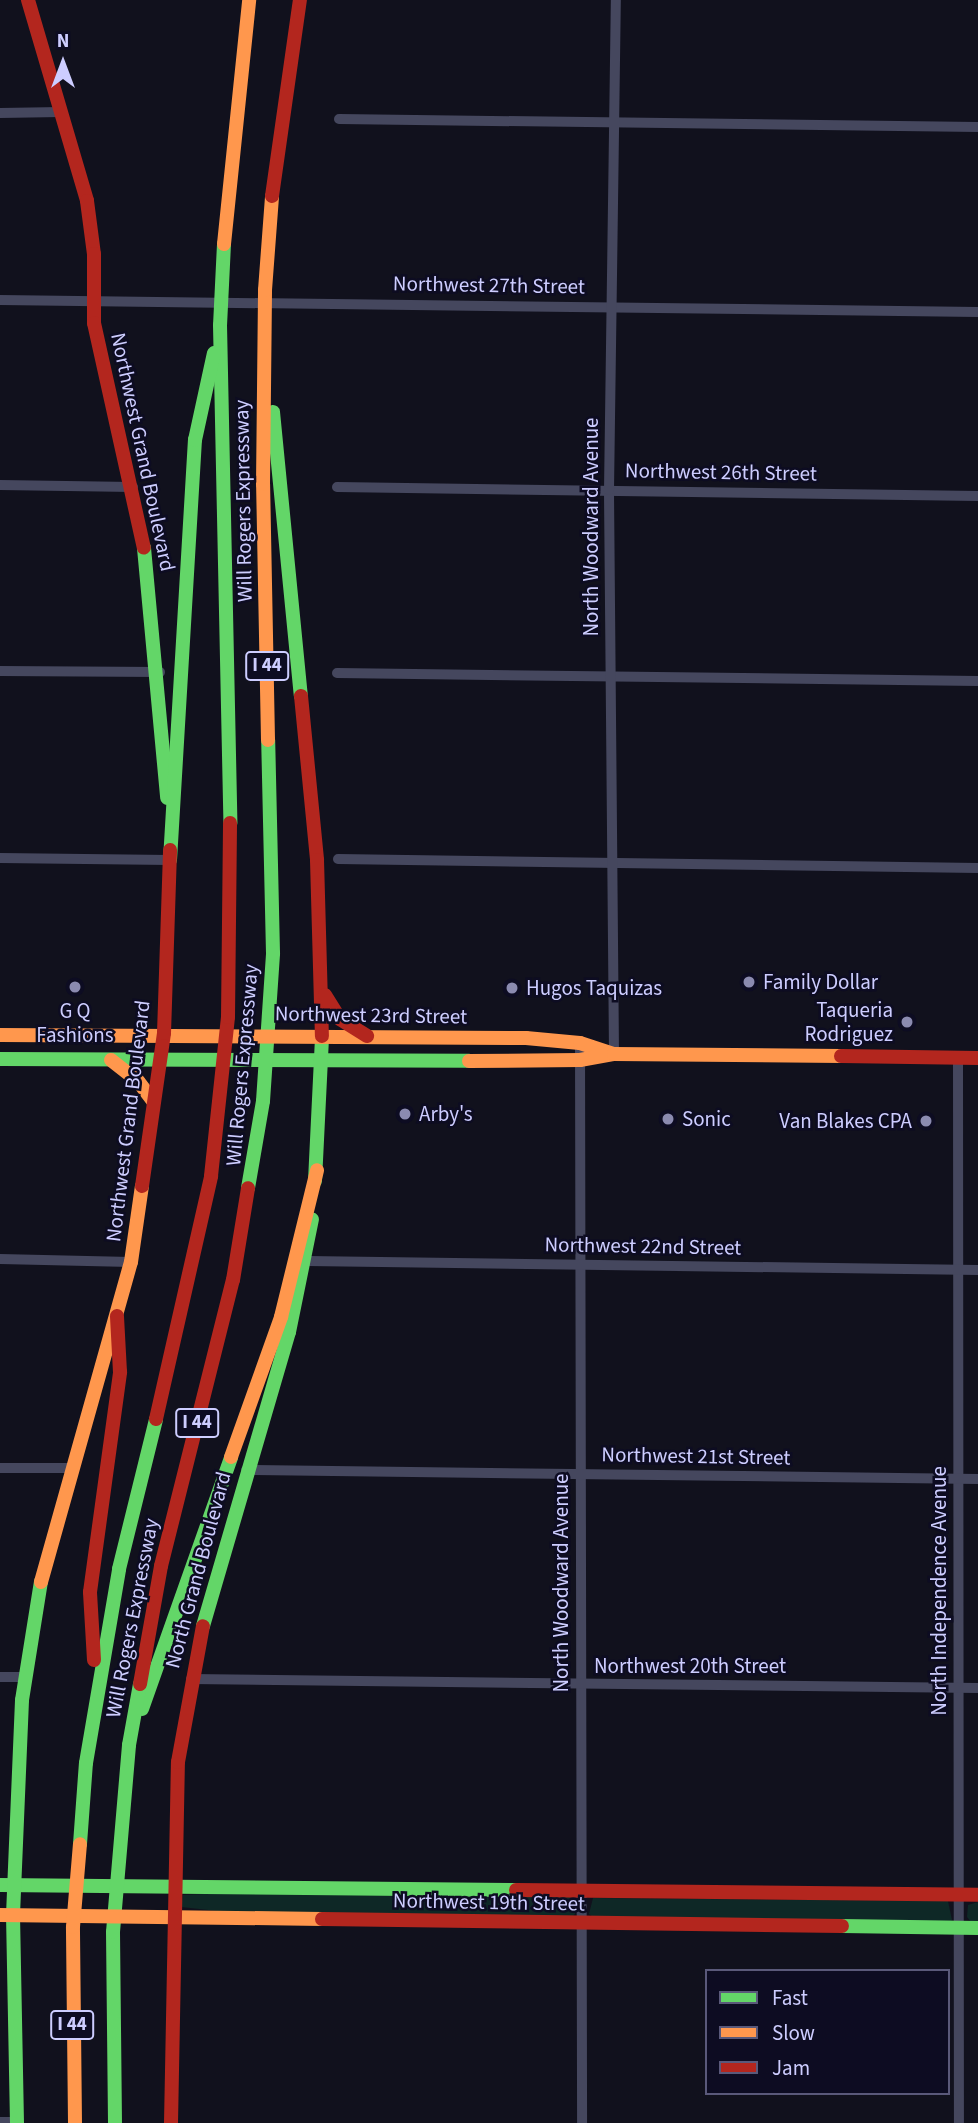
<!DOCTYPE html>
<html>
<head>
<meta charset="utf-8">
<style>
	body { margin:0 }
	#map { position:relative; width:978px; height:2123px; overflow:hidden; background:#11111d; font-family:"Source Sans 3",sans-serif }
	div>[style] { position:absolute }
	.green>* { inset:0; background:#0e2826 }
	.street>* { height:10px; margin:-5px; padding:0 5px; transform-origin:5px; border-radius:5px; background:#45475e }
	.fast>* { height:14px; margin:-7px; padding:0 7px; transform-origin:7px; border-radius:7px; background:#63d668 }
	.slow>* { height:14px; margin:-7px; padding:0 7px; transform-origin:7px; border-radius:7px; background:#ff974d }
	.jam>* { height:14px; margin:-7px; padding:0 7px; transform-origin:7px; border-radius:7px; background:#b3261e }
	.dots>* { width:19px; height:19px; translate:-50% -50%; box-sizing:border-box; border:4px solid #0d0c22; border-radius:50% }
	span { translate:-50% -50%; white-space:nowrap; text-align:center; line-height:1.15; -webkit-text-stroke:5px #0d0c22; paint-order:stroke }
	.shield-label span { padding:2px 5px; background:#0d0c22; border:2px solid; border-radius:5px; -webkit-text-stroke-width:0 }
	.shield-label { font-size:19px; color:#cdcdff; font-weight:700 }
	.street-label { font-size:21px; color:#cdcdff }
	.poi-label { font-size:21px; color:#cdcdff }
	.left { translate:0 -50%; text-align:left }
	.right { translate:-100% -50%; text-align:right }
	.legend { position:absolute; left:705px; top:1969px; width:245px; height:126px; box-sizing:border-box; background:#0d0c22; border:2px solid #5a597a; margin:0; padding:9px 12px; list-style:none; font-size:21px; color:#cdcdff }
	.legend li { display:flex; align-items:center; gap:14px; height:35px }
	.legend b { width:35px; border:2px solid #5a597a }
	.north { position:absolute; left:28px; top:28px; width:70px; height:70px; -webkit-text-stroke:5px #0d0c22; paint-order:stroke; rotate:0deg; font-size:19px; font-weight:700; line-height:28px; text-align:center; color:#cdcdff }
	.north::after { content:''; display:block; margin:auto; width:24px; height:32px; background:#cdcdff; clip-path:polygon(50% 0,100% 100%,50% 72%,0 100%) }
</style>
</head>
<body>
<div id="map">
	<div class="green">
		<div style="clip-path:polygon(243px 1892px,570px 1897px,575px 1903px,575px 1914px,570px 1919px,244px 1914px,181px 1907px,183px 1895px)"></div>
		<div style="clip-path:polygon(593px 1898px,948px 1901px,952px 1920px,950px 1923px,595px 1919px,589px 1914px)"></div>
		<div style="clip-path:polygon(978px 1902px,978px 1923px,972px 1923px,967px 1917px,968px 1905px)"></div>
	</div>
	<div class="street">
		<div style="left:0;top:113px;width:61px;rotate:-0.9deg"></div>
		<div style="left:339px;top:119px;width:639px;rotate:0.72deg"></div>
		<div style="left:0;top:300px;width:978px;rotate:0.7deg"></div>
		<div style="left:0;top:485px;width:133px;rotate:0.9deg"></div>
		<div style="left:337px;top:487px;width:641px;rotate:0.8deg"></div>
		<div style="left:0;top:671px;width:160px;rotate:0.4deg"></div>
		<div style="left:337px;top:673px;width:641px;rotate:0.72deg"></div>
		<div style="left:0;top:858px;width:170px;rotate:0.7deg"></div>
		<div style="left:338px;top:859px;width:640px;rotate:0.81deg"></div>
		<div style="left:580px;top:1043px;width:1080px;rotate:89.89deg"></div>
		<div style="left:614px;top:1054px;width:564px;rotate:-90.51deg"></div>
		<div style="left:609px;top:490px;width:490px;rotate:-89.2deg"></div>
		<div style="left:958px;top:1058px;width:1065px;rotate:89.95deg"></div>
		<div style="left:0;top:1259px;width:131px;rotate:1.3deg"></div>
		<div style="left:307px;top:1261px;width:671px;rotate:0.77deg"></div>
		<div style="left:0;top:1468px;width:73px"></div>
		<div style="left:246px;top:1470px;width:732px;rotate:0.7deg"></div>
		<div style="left:0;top:1677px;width:25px"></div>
		<div style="left:191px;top:1679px;width:787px;rotate:0.66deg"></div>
		<div style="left:0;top:2122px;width:17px"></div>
	</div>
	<div class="fast">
		<div style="left:224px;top:244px;width:81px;rotate:92.8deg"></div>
		<div style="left:220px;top:325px;width:498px;rotate:88.8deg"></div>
		<div style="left:273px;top:412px;width:285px;rotate:84.4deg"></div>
		<div style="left:144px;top:548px;width:251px;rotate:84.7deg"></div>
		<div style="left:170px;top:860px;width:421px;rotate:-86.6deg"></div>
		<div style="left:195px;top:440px;width:89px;rotate:-77.7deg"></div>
		<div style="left:0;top:1059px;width:469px;rotate:0.2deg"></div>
		<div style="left:315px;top:1181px;width:145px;rotate:-87.2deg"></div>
		<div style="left:248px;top:1188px;width:88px;rotate:-80.2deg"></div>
		<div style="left:263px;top:1101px;width:148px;rotate:-86.1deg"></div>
		<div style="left:273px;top:953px;width:213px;rotate:-91.3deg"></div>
		<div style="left:203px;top:1626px;width:306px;rotate:-73.7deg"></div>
		<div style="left:289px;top:1332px;width:115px;rotate:-78.5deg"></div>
		<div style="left:142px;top:1709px;width:267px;rotate:-70.5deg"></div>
		<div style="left:80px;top:1844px;width:81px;rotate:-85.8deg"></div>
		<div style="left:86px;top:1763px;width:197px;rotate:-80.3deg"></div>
		<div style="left:119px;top:1569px;width:154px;rotate:-76.1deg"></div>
		<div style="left:0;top:1885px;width:516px;rotate:0.56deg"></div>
		<div style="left:842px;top:1926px;width:136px;rotate:0.8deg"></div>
		<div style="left:17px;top:2123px;width:208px;rotate:-91.1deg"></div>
		<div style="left:13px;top:1915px;width:215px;rotate:-87.6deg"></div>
		<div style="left:22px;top:1700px;width:120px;rotate:-80.9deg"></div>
		<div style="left:115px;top:2123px;width:191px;rotate:-90.6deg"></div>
		<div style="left:113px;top:1932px;width:188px;rotate:-85.1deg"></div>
		<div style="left:129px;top:1745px;width:62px;rotate:-79.8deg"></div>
	</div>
	<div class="slow">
		<div style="left:224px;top:244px;width:245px;rotate:-84.1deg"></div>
		<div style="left:268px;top:740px;width:256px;rotate:-91.1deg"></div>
		<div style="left:263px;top:484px;width:194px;rotate:-89.4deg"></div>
		<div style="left:265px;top:290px;width:94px;rotate:-85.7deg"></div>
		<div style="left:0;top:1035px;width:526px;rotate:0.33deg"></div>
		<div style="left:526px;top:1038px;width:54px;rotate:5.3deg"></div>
		<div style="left:580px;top:1043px;width:35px;rotate:18deg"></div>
		<div style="left:111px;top:1060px;width:34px;rotate:38deg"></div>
		<div style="left:138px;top:1081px;width:25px;rotate:53deg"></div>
		<div style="left:469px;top:1061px;width:111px;rotate:-0.5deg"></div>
		<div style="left:580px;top:1060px;width:35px;rotate:-10deg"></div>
		<div style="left:614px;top:1054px;width:227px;rotate:0.5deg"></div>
		<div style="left:231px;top:1457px;width:149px;rotate:-70.3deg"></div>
		<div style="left:281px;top:1317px;width:151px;rotate:-76.2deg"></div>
		<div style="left:41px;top:1582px;width:332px;rotate:-74.3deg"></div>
		<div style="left:131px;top:1262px;width:77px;rotate:-81.8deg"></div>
		<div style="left:0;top:1915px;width:322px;rotate:0.7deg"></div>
		<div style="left:75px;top:2123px;width:196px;rotate:-90.6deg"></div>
		<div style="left:73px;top:1927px;width:83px;rotate:-85.2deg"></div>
	</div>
	<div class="jam">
		<div style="left:28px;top:0;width:209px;rotate:73.6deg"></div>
		<div style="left:87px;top:201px;width:53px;rotate:82.5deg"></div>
		<div style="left:94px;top:254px;width:69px;rotate:90deg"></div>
		<div style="left:94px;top:323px;width:230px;rotate:77.5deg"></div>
		<div style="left:272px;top:196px;width:198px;rotate:-81.9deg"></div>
		<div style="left:301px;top:696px;width:165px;rotate:84.4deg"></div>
		<div style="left:317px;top:860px;width:176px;rotate:88.4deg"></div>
		<div style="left:325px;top:995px;width:28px;rotate:58deg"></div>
		<div style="left:340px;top:1019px;width:32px;rotate:32deg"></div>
		<div style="left:841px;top:1056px;width:137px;rotate:0.8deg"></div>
		<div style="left:142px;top:1186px;width:155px;rotate:-81.8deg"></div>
		<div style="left:164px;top:1033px;width:183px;rotate:-88.1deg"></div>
		<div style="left:156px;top:1419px;width:249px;rotate:-77.2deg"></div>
		<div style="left:211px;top:1176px;width:160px;rotate:-83.9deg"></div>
		<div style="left:228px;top:1017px;width:194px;rotate:-89.4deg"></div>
		<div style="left:94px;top:1660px;width:68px;rotate:-93.4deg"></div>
		<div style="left:90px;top:1592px;width:222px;rotate:-82.2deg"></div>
		<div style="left:120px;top:1372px;width:56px;rotate:-93.1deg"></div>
		<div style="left:140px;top:1684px;width:120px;rotate:-79.9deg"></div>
		<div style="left:161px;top:1566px;width:295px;rotate:-75.9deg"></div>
		<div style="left:233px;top:1280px;width:93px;rotate:-80.7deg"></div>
		<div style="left:516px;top:1890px;width:462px;rotate:0.6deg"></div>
		<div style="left:322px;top:1919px;width:520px;rotate:0.77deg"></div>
		<div style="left:171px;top:2123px;width:361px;rotate:-88.9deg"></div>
		<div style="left:178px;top:1762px;width:138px;rotate:-79.6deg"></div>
	</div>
	<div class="dots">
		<div style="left:749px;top:982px;background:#8b8bb0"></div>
		<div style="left:75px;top:987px;background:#8b8bb0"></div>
		<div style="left:512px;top:988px;background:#8b8bb0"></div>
		<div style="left:907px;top:1022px;background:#8b8bb0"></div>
		<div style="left:405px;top:1114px;background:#8b8bb0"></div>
		<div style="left:668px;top:1119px;background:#8b8bb0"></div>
		<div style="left:926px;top:1121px;background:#8b8bb0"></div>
	</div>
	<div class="shield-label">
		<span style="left:267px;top:666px">I 44</span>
		<span style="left:197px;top:1423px">I 44</span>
		<span style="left:72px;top:2025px">I 44</span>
	</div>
	<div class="street-label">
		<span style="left:489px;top:285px;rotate:1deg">Northwest 27th Street</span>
		<span style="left:143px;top:452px;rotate:78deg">Northwest Grand Boulevard</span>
		<span style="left:721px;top:472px;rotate:1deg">Northwest 26th Street</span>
		<span style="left:243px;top:501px;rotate:-91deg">Will Rogers Expressway</span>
		<span style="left:591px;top:527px;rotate:-90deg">North Woodward Avenue</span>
		<span style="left:371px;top:1015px;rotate:1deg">Northwest 23rd Street</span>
		<span style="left:242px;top:1065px;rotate:-85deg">Will Rogers Expressway</span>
		<span style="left:128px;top:1121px;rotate:-83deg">Northwest Grand Boulevard</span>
		<span style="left:643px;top:1246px;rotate:1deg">Northwest 22nd Street</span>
		<span style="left:696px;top:1456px;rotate:1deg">Northwest 21st Street</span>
		<span style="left:198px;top:1570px;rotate:-75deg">North Grand Boulevard</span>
		<span style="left:561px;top:1583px;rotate:-90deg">North Woodward Avenue</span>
		<span style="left:939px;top:1591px;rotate:-90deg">North Independence Avenue</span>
		<span style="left:132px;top:1618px;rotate:-79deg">Will Rogers Expressway</span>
		<span style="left:690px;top:1666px">Northwest 20th Street</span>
		<span style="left:489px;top:1902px;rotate:1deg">Northwest 19th Street</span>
	</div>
	<div class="poi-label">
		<span class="left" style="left:763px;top:982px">Family Dollar</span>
		<span class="left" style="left:526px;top:988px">Hugos Taquizas</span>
		<span class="right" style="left:893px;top:1022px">Taqueria<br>Rodriguez</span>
		<span style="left:75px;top:1023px">G Q<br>Fashions</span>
		<span class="left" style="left:419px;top:1114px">Arby's</span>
		<span class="left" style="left:682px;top:1119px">Sonic</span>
		<span class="right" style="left:912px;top:1121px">Van Blakes CPA</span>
	</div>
	<ul class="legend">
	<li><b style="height:9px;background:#63d668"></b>Fast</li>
	<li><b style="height:9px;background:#ff974d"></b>Slow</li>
	<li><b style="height:9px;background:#b3261e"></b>Jam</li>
	</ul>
	<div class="north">N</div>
</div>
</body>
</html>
